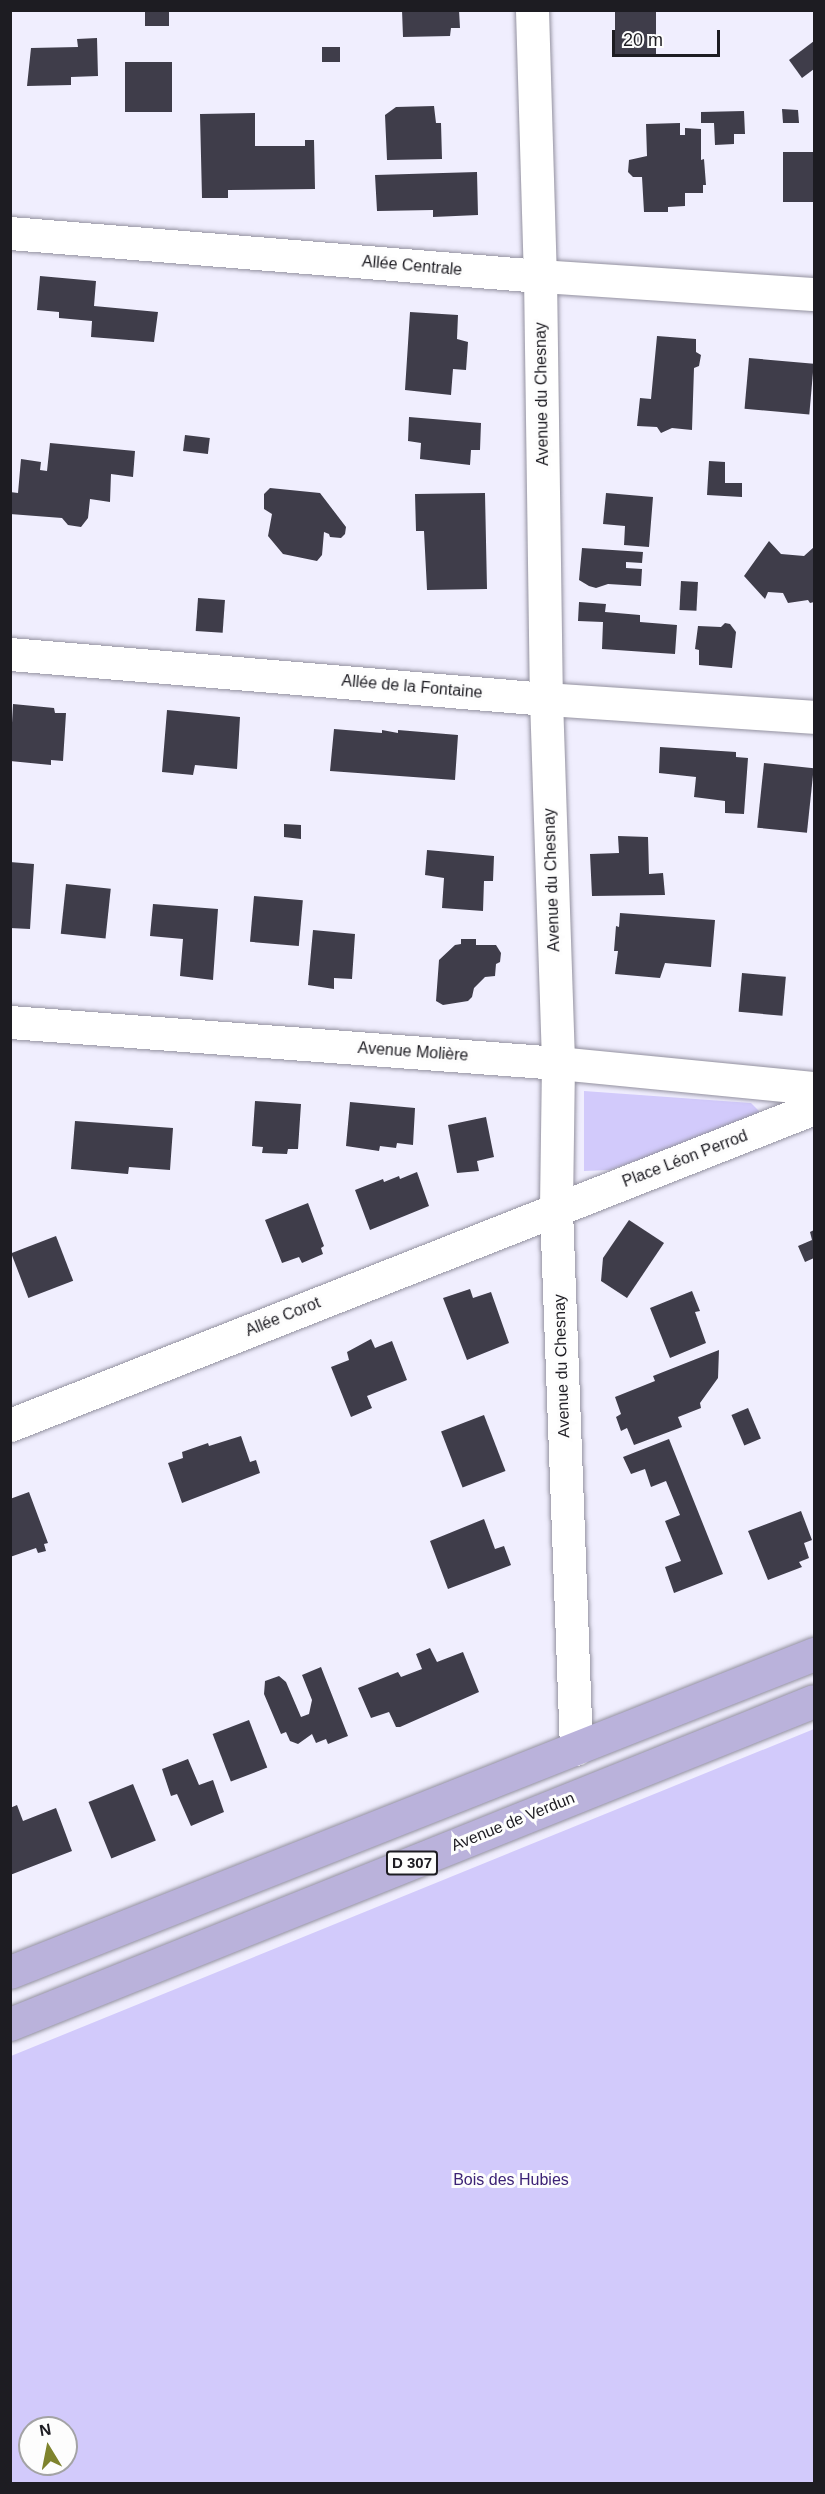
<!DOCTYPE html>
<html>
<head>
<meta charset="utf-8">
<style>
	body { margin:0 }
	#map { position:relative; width:825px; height:2494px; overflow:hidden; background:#f0eefe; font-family:Arial,sans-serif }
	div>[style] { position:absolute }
	.green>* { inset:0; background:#d2cafb }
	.building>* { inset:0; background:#3f3d4a; transform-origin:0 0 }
	.roads { filter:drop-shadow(0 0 2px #93919f) drop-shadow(0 0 2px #93919f) }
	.street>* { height:33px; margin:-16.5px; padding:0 16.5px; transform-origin:16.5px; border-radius:16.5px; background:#fff }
	.primary>* { height:33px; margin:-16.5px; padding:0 16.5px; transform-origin:16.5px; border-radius:16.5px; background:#bab2db }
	span { translate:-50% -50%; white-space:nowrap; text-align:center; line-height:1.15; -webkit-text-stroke:6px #fdfdfd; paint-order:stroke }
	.shield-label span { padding:2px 4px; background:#fdfdfd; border:2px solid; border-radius:4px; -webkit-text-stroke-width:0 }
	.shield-label { font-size:15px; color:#1d1c22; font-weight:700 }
	.street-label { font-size:16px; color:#1d1c22 }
	.park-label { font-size:16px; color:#3d2376 }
	.frame { position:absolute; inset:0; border:12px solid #1d1c22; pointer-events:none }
	.north { position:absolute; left:18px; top:2416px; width:60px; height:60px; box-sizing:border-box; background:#fdfdfd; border:2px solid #a3a3a5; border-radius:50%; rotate:350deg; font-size:16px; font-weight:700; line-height:24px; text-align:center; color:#1d1c22 }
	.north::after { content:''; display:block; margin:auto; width:21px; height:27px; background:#7e832d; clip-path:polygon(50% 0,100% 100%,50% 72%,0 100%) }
	.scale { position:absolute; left:612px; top:30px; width:108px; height:27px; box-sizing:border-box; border:3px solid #1d1c22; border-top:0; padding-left:8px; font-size:18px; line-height:21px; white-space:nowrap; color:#1d1c22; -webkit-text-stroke:4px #fdfdfd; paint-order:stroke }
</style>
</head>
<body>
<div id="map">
	<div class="green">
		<div style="clip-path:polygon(584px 1091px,751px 1103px,764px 1116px,610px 1170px,584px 1171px)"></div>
		<div style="clip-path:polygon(evenodd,814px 1729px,814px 2483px,11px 2483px,11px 2056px,814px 1729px,30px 2428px,66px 2428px,66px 2464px,30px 2464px,30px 2428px)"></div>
	</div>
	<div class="building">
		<div style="left:145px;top:10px;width:24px;height:16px"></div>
		<div style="clip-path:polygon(402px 10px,459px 10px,460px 28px,451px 28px,450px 36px,403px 37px)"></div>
		<div style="left:615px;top:10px;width:41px;height:45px"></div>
		<div style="clip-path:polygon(97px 38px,98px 76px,71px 77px,71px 85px,27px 86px,31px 48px,78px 47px,77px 39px)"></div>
		<div style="clip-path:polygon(814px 41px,814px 69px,802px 78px,789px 60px)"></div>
		<div style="left:322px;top:47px;width:18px;height:15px"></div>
		<div style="left:125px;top:62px;width:47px;height:50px"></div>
		<div style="clip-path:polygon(434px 106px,436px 123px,441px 123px,442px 159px,387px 160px,385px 115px,396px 107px)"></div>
		<div style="clip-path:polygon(782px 109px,798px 110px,799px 123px,783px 123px)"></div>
		<div style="clip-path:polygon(744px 111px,745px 134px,734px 134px,734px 144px,715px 145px,714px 123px,701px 123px,701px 112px)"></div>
		<div style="clip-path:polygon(255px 113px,255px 146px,305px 146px,305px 140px,314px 140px,315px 189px,228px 190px,228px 198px,202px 198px,200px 114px)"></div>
		<div style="clip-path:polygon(680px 123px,680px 135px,685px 135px,685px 128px,701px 129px,701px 160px,704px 159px,706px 185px,703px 185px,703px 193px,685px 193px,685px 206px,668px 207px,668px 212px,644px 212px,642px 177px,633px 177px,628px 172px,629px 160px,647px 156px,646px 124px)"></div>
		<div style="left:783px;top:152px;width:31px;height:50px"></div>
		<div style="clip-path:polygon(477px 172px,478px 215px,433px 217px,433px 210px,377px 211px,375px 175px)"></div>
		<div style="clip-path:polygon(40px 276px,96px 281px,94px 306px,158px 312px,154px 342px,91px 337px,92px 321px,59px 318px,59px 312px,37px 310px)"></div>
		<div style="clip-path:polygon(410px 312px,458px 315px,457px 339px,468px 342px,466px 370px,453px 369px,451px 395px,405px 390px)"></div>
		<div style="clip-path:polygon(657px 336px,696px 339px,696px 352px,701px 355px,699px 366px,694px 368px,692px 430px,672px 428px,661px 433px,657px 427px,637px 426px,640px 398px,651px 399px)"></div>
		<div style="left:749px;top:358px;width:65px;height:51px;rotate:5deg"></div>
		<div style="clip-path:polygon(409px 417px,481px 423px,480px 450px,471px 450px,470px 465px,420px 459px,421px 443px,408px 441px)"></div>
		<div style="left:185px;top:435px;width:25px;height:16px;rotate:7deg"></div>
		<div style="clip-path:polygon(50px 443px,135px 451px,133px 477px,111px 474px,110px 502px,90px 499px,88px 518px,81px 527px,68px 525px,62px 518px,10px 514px,10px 492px,18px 493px,21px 459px,41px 462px,40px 470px,47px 471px)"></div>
		<div style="clip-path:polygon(709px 461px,725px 462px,725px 483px,742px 483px,742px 497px,707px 495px)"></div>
		<div style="clip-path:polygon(270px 488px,320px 493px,346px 527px,345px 534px,341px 538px,330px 537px,329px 534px,324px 532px,322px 555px,317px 561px,283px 554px,268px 536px,272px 514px,264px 509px,264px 494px)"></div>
		<div style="clip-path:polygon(485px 493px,487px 589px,427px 590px,424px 531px,416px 531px,415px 494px)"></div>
		<div style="clip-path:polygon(606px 493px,653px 497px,649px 547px,624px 545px,625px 526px,603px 524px)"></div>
		<div style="clip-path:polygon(769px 541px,781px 554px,804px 556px,814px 547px,814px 602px,810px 603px,808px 600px,788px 603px,783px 593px,768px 592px,765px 599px,744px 576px)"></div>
		<div style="clip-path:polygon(582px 548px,643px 552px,642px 563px,626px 562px,626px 568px,642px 569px,641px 586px,608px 584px,596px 588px,589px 586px,579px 580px)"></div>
		<div style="left:681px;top:581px;width:17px;height:29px;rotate:3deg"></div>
		<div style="left:198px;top:598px;width:27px;height:33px;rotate:4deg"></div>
		<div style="clip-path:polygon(579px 602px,606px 604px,605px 612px,640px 615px,640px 622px,677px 625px,675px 654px,602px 649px,603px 622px,578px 621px)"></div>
		<div style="clip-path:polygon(725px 623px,730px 624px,736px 632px,732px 668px,699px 665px,699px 650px,695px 649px,698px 626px,721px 627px)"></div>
		<div style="clip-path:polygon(13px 704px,54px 708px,55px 713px,66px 713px,63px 761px,51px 760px,51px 765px,10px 761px)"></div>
		<div style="clip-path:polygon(167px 710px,240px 717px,237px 769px,195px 765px,193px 775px,162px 772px)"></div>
		<div style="clip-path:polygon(334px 729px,382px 733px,382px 730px,398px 733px,398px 730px,458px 735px,455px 780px,330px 771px)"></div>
		<div style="clip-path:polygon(660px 747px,736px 752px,736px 757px,748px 758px,744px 814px,725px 813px,725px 801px,694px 797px,696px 777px,659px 773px)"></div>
		<div style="left:764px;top:763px;width:50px;height:65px;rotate:6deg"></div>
		<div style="clip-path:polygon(284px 824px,301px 825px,301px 839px,284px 837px)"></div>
		<div style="clip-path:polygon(618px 836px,648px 837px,649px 874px,663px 873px,665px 895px,592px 896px,590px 854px,619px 853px)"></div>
		<div style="clip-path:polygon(427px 850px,494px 856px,493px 881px,484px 881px,483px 911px,442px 908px,444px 878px,425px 875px)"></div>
		<div style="clip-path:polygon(10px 862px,34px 864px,30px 929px,10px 928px)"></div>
		<div style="left:66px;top:884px;width:45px;height:50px;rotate:6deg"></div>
		<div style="left:254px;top:896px;width:49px;height:46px;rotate:5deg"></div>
		<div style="clip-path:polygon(153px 904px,218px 909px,213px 980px,180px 976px,183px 939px,150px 936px)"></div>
		<div style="clip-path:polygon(620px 913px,715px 920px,711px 967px,665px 963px,660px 978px,615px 974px,618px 951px,614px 951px,616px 926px,619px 927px)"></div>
		<div style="clip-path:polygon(313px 930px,355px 934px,352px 979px,334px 978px,334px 989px,308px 985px)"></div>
		<div style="clip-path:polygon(461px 939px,476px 939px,476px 945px,496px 945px,501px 953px,500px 962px,496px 964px,495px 976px,485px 977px,474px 988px,472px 997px,468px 1001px,443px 1005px,436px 1001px,439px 960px,455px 945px,461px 944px)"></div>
		<div style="left:742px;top:973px;width:44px;height:39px;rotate:5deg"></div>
		<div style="clip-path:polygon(255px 1101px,301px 1104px,298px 1149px,288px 1149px,287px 1154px,262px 1153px,263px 1147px,252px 1146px)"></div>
		<div style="clip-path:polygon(350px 1102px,415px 1108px,413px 1145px,397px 1143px,396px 1148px,380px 1146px,379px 1151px,346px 1146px)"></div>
		<div style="clip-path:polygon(486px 1117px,494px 1157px,477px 1161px,479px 1171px,457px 1173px,448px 1125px)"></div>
		<div style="clip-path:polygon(75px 1121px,173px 1128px,170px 1170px,129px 1167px,128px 1174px,71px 1169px)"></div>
		<div style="clip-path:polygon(417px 1172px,429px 1206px,370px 1230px,355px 1190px,383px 1179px,384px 1182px,399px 1176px,400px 1179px)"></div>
		<div style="clip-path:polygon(308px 1203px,324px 1246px,321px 1248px,323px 1254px,302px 1263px,299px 1257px,282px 1263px,265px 1220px)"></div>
		<div style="clip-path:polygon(629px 1220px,664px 1243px,627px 1298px,601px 1281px,603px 1258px)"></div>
		<div style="clip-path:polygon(814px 1230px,814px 1258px,805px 1262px,798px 1246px,812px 1240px,810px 1232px)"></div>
		<div style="left:56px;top:1236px;width:48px;height:48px;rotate:69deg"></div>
		<div style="clip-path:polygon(470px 1289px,473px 1298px,491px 1292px,509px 1343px,467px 1360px,443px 1298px)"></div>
		<div style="clip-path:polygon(692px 1291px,700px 1311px,695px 1312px,706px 1343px,670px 1358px,650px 1308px)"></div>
		<div style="clip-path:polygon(371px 1339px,375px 1348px,392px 1341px,407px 1380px,367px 1396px,372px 1408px,351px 1417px,331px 1367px,349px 1360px,347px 1352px)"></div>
		<div style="clip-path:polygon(719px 1350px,718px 1378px,700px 1403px,701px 1408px,678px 1417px,682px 1427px,634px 1445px,627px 1428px,621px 1431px,616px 1417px,621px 1414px,615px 1397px,655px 1381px,653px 1376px)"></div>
		<div style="left:748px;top:1408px;width:33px;height:18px;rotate:67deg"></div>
		<div style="left:484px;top:1415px;width:60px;height:46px;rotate:69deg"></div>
		<div style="clip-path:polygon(241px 1436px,250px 1462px,256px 1460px,260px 1473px,182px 1503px,168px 1463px,183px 1458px,182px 1452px,208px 1443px,209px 1446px)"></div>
		<div style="clip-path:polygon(669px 1439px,723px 1574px,674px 1593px,665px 1567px,681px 1561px,665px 1521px,680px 1515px,666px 1481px,651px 1487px,645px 1469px,631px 1474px,623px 1457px)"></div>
		<div style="clip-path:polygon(29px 1492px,48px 1543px,44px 1544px,46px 1551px,38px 1553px,36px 1548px,10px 1557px,10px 1499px)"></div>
		<div style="clip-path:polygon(801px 1511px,812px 1540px,804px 1543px,809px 1558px,799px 1562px,802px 1567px,768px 1580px,748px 1531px)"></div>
		<div style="clip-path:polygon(484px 1519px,495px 1549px,504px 1546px,511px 1565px,448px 1589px,430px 1541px)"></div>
		<div style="clip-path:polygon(430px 1648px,437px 1662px,463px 1652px,479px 1692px,400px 1727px,396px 1727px,389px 1712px,371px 1718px,358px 1688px,398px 1672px,401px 1677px,422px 1669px,416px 1654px)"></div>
		<div style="clip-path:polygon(321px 1667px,348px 1736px,328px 1744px,326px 1739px,316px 1743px,312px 1734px,298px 1744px,290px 1741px,286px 1732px,281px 1734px,264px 1694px,265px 1681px,279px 1676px,286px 1682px,301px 1717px,309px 1714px,312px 1700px,302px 1675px)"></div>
		<div style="left:249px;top:1720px;width:51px;height:39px;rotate:69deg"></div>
		<div style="clip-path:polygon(188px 1759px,199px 1785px,213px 1780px,224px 1812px,191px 1826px,177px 1794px,171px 1796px,162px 1769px)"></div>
		<div style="left:133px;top:1784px;width:61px;height:48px;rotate:68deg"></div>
		<div style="clip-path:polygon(17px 1805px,23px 1821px,56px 1808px,72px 1851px,10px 1875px,10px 1808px)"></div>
	</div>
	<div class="roads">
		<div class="street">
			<div style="left:532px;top:10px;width:266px;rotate:88.3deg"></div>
			<div style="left:540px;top:276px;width:423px;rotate:89.2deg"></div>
			<div style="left:546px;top:699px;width:364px;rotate:88.1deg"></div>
			<div style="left:558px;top:1063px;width:147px;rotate:90.8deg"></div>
			<div style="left:556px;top:1210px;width:539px;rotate:87.87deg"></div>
			<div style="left:10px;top:233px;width:532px;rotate:4.64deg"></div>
			<div style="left:540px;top:276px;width:275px;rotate:3.8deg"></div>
			<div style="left:10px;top:654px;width:538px;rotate:4.8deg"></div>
			<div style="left:546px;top:699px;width:269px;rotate:3.8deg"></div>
			<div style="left:10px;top:1022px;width:550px;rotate:4.28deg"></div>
			<div style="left:558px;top:1063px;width:257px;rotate:5.6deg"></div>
			<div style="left:10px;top:1425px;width:864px;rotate:-21.52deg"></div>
		</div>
		<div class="primary">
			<div style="left:10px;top:1972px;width:865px;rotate:-21.58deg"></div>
			<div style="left:10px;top:2024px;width:866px;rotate:-21.89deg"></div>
		</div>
	</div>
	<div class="shield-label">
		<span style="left:412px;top:1863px">D 307</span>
	</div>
	<div class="street-label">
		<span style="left:412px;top:266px;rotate:5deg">Allée Centrale</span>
		<span style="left:542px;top:394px;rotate:-91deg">Avenue du Chesnay</span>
		<span style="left:412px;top:687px;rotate:5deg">Allée de la Fontaine</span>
		<span style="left:552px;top:880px;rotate:-92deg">Avenue du Chesnay</span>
		<span style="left:413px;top:1052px;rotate:4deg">Avenue Molière</span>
		<span style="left:685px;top:1159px;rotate:-21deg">Place Léon Perrod</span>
		<span style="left:283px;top:1317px;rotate:-22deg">Allée Corot</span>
		<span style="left:562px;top:1366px;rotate:-92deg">Avenue du Chesnay</span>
		<span style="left:513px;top:1822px;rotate:-22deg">Avenue de Verdun</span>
	</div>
	<div class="park-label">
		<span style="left:511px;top:2180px">Bois des Hubies</span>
	</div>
	<div class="frame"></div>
	<div class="north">N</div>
	<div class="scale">20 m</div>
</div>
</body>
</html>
